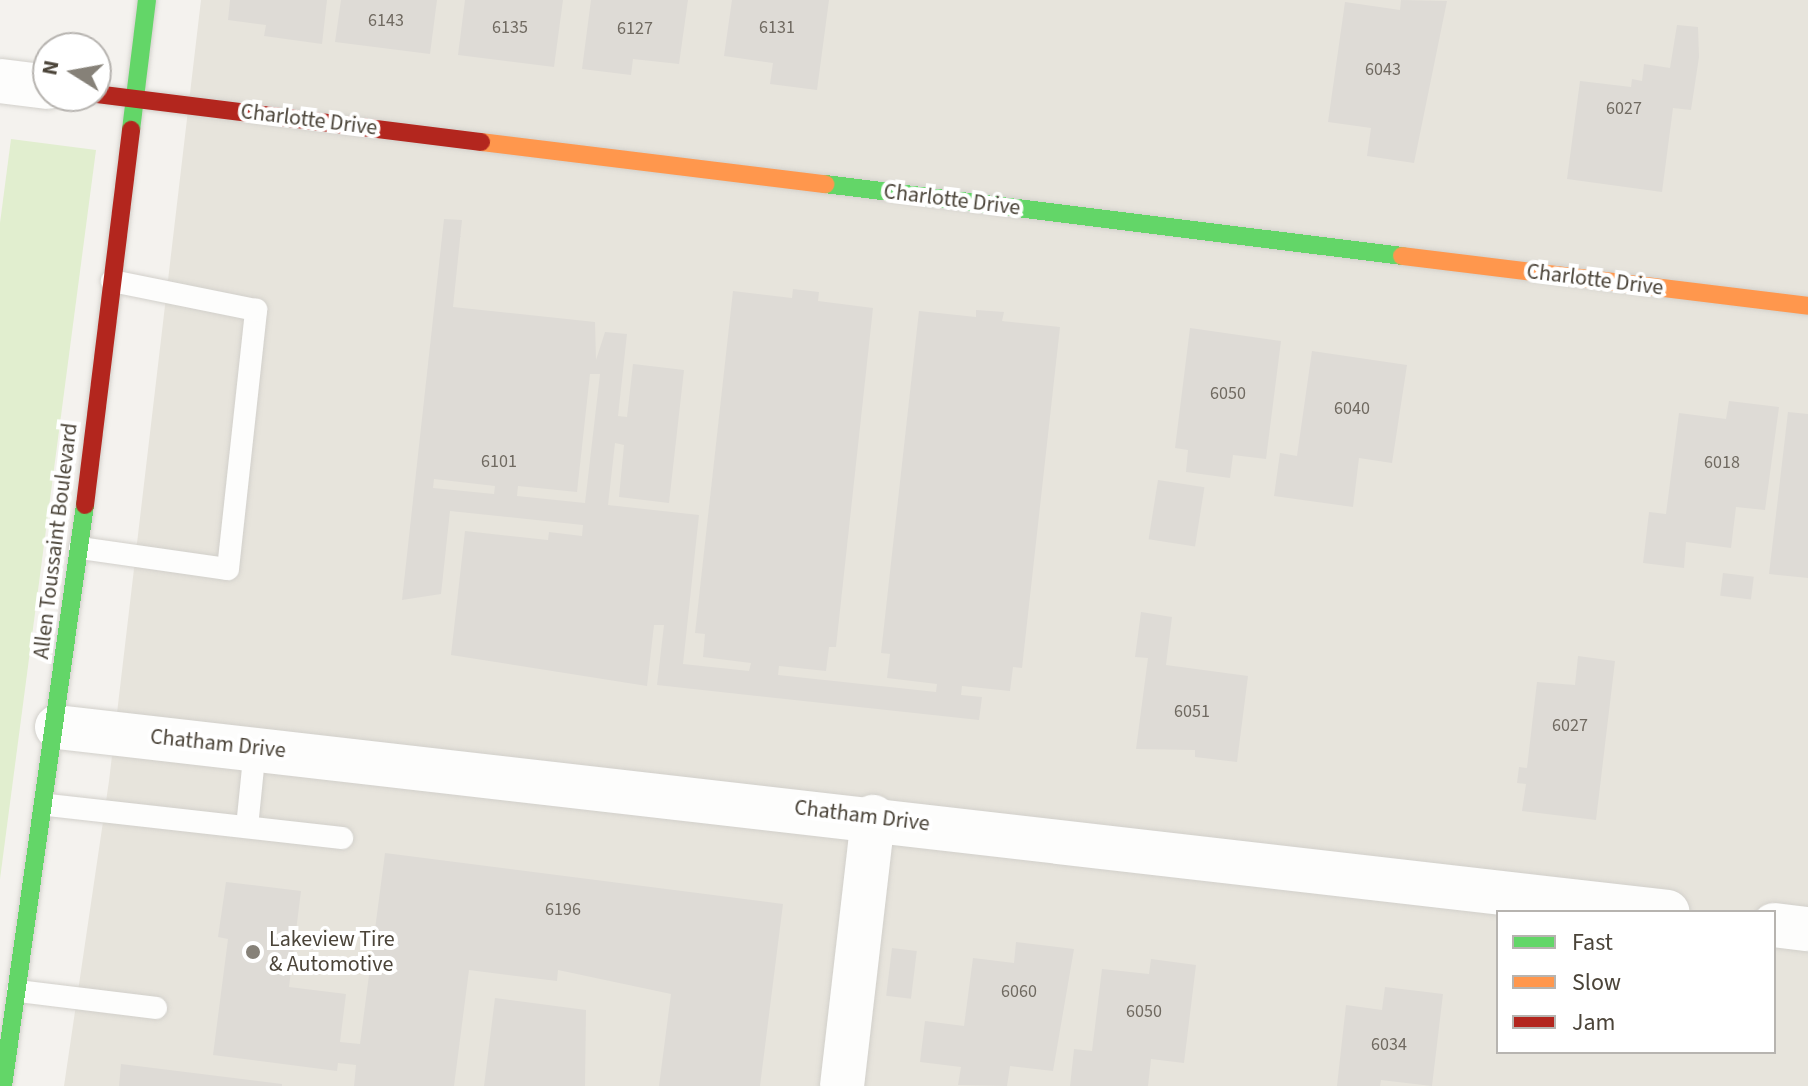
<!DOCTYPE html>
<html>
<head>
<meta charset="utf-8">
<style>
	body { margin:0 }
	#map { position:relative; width:1808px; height:1086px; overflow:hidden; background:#f4f2ee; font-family:"Source Sans 3",sans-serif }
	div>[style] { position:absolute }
	.residential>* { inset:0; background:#e7e4dc }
	.green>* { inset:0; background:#e1eecf }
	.building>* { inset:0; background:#dedbd6; transform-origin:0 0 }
	.roads { filter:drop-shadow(0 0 2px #d2d0cb) drop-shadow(0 0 2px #d2d0cb) }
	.lane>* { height:22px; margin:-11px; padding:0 11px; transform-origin:11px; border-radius:11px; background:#fdfdfc }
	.street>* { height:44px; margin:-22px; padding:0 22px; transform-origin:22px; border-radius:22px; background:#fdfdfc }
	.fast>* { height:18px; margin:-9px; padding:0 9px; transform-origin:9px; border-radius:9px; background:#63d668 }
	.slow>* { height:18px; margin:-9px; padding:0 9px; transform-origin:9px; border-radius:9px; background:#ff974d }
	.jam>* { height:18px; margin:-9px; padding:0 9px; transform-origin:9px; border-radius:9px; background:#b3261e }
	.dots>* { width:22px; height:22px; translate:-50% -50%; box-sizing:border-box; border:4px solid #fff; border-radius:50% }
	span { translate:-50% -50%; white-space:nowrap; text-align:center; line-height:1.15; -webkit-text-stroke:8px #fff; paint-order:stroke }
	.number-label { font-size:18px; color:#706a61 }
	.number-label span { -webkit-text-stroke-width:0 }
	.street-label { font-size:22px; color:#4b4439 }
	.poi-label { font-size:22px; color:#4b4439 }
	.left { translate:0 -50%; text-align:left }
	.legend { position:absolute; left:1496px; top:910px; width:280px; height:144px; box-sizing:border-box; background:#fff; border:2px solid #b7b4b0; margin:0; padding:10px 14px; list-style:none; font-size:24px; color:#4b4439 }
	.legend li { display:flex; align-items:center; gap:16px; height:40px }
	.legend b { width:40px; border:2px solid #b7b4b0 }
	.north { position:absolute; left:32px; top:32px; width:80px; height:80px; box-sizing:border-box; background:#fff; border:2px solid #b7b4b0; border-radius:50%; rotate:281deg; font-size:22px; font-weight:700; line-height:32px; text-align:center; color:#4b4439 }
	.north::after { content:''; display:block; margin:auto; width:28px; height:36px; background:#868178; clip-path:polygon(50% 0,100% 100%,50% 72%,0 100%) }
</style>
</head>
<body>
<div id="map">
	<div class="residential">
		<div style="clip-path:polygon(evenodd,201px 0,1808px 0,1808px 1086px,64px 1086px,109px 781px,201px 0,1498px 912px,1774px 912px,1774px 1052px,1498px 1052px,1498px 912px)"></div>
	</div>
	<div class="green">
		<div style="clip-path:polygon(11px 139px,96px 150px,0 879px,0 223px)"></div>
	</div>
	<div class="building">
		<div style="clip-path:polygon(230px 0,327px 0,322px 44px,264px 36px,266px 25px,228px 20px)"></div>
		<div style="clip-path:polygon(341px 0,437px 0,430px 54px,335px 42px)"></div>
		<div style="clip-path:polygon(465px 0,563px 0,554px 67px,458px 55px)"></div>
		<div style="clip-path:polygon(591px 0,688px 0,679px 64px,633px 59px,631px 75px,582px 69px)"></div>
		<div style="clip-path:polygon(732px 0,829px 0,817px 90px,770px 84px,773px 63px,724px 56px)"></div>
		<div style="clip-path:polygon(1401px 0,1447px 1px,1414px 163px,1367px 156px,1371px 128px,1328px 122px,1345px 2px,1400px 10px)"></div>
		<div style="clip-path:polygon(1677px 25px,1698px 27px,1699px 57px,1691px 110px,1673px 108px,1662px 192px,1567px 179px,1580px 81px,1631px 87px,1632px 79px,1642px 81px,1644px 64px,1670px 68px)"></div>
		<div style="clip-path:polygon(evenodd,444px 219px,462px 220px,453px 307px,595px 322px,596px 360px,605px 332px,627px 334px,618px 416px,627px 417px,633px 364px,684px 370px,669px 503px,619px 497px,624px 445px,615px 443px,608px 505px,699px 515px,683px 664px,749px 671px,751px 663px,703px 657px,705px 634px,695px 633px,733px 291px,792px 298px,793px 289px,819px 292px,818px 301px,873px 308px,836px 647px,829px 647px,826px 671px,779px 666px,778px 675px,936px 692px,937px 684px,887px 678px,890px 654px,881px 653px,919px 311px,976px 317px,976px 310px,1004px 312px,1002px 321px,1060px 327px,1022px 668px,1013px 667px,1010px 691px,962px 686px,961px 695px,982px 697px,979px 720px,657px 685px,664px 625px,654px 625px,647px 686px,451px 655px,465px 531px,548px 540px,549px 532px,582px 536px,583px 525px,450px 511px,441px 594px,402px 600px,444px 219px,590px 374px,600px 374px,585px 503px,517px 496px,518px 486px,577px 492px,590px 374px,444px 219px,434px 479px,495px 486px,494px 494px,433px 488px,434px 479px)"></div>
		<div style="clip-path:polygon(1190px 328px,1281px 341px,1266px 459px,1233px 455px,1230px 478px,1186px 472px,1188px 450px,1175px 448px)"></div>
		<div style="clip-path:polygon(1312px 351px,1407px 365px,1392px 463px,1359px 458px,1353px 507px,1274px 496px,1280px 453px,1297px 456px)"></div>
		<div style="clip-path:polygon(1729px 401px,1779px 407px,1765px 510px,1736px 507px,1731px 548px,1686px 542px,1684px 568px,1643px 563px,1649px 512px,1666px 514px,1679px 413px,1726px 419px)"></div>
		<div style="clip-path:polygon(1788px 412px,1808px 414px,1808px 578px,1769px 574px)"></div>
		<div style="left:1158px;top:480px;width:47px;height:60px;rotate:9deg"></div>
		<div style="left:1723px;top:573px;width:31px;height:23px;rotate:7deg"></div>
		<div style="clip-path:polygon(1141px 612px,1172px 617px,1166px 665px,1248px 676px,1237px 762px,1195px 757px,1195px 750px,1136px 749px,1148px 658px,1135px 657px)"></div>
		<div style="clip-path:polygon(1578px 656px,1615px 661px,1596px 820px,1522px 811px,1526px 784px,1517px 783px,1519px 767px,1527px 768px,1537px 682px,1575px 685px)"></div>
		<div style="clip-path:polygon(385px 853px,783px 904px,760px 1086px,659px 1086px,671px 994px,558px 970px,557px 981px,469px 970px,454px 1086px,354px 1086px,356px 1065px,338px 1063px,337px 1071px,213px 1055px,228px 939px,218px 937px,226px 882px,301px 891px,289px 987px,346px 994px,340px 1042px,360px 1044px)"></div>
		<div style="clip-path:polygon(1016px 942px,1074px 949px,1053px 1071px,1010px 1066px,1007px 1086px,958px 1085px,961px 1067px,920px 1062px,925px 1021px,964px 1026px,973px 958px,1014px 963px)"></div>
		<div style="left:892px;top:948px;width:25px;height:48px;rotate:7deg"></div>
		<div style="clip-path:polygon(1151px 959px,1196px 965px,1184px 1063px,1151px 1059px,1148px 1086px,1070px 1086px,1074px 1049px,1092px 1051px,1102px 969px,1149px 974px)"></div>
		<div style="clip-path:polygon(1385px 987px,1443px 994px,1432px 1086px,1381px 1080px,1380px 1086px,1337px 1086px,1346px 1005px,1382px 1010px)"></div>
		<div style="clip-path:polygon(495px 998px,586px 1010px,585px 1086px,484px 1086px)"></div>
		<div style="clip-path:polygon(121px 1064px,282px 1084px,282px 1086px,119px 1086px)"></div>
	</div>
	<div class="roads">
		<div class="lane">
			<div style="left:80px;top:548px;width:149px;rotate:8.1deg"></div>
			<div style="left:228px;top:569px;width:261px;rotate:-83.8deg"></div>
			<div style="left:256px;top:310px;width:147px;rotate:-168.6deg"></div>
			<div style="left:48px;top:805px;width:296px;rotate:6.4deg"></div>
			<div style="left:247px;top:827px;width:79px;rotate:-84.2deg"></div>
			<div style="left:18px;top:991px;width:139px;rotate:7deg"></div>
		</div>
		<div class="street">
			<div style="left:0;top:81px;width:48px;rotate:7.1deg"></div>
			<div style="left:57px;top:727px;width:1621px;rotate:6.55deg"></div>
			<div style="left:1774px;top:925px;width:34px;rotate:7deg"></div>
			<div style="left:842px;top:1086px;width:271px;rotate:-83.4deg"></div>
		</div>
		<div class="fast">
			<div style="left:131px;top:130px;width:131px;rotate:-83deg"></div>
			<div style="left:825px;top:184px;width:581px;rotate:7.11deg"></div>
			<div style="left:3px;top:1086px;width:587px;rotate:-81.97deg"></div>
		</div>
		<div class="slow">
			<div style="left:481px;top:142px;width:347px;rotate:7deg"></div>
			<div style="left:1402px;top:256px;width:409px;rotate:7deg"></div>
		</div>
		<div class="jam">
			<div style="left:96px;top:94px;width:388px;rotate:7.1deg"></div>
			<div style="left:85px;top:505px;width:378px;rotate:-83deg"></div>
		</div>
	</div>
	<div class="dots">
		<div style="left:253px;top:952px;background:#868178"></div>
	</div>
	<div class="number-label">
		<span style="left:386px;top:21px">6143</span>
		<span style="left:510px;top:28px">6135</span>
		<span style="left:777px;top:28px">6131</span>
		<span style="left:635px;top:29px">6127</span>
		<span style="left:1383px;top:70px">6043</span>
		<span style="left:1624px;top:109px">6027</span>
		<span style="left:1228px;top:394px">6050</span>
		<span style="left:1352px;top:409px">6040</span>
		<span style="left:499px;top:462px">6101</span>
		<span style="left:1722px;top:463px">6018</span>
		<span style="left:1192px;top:712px">6051</span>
		<span style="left:1570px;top:726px">6027</span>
		<span style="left:563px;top:910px">6196</span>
		<span style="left:1019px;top:992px">6060</span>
		<span style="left:1144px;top:1012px">6050</span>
		<span style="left:1389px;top:1045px">6034</span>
	</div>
	<div class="street-label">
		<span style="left:309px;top:120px;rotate:7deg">Charlotte Drive</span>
		<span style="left:952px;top:200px;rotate:7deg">Charlotte Drive</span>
		<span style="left:1595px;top:280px;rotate:7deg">Charlotte Drive</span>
		<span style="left:56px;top:541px;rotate:-83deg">Allen Toussaint Boulevard</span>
		<span style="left:218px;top:744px;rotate:6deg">Chatham Drive</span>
		<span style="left:862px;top:816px;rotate:7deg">Chatham Drive</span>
	</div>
	<div class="poi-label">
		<span class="left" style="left:269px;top:952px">Lakeview Tire<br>&amp; Automotive</span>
	</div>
	<ul class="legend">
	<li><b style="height:10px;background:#63d668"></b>Fast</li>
	<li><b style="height:10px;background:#ff974d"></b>Slow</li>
	<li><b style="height:10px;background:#b3261e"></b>Jam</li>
	</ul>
	<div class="north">N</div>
</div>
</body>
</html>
